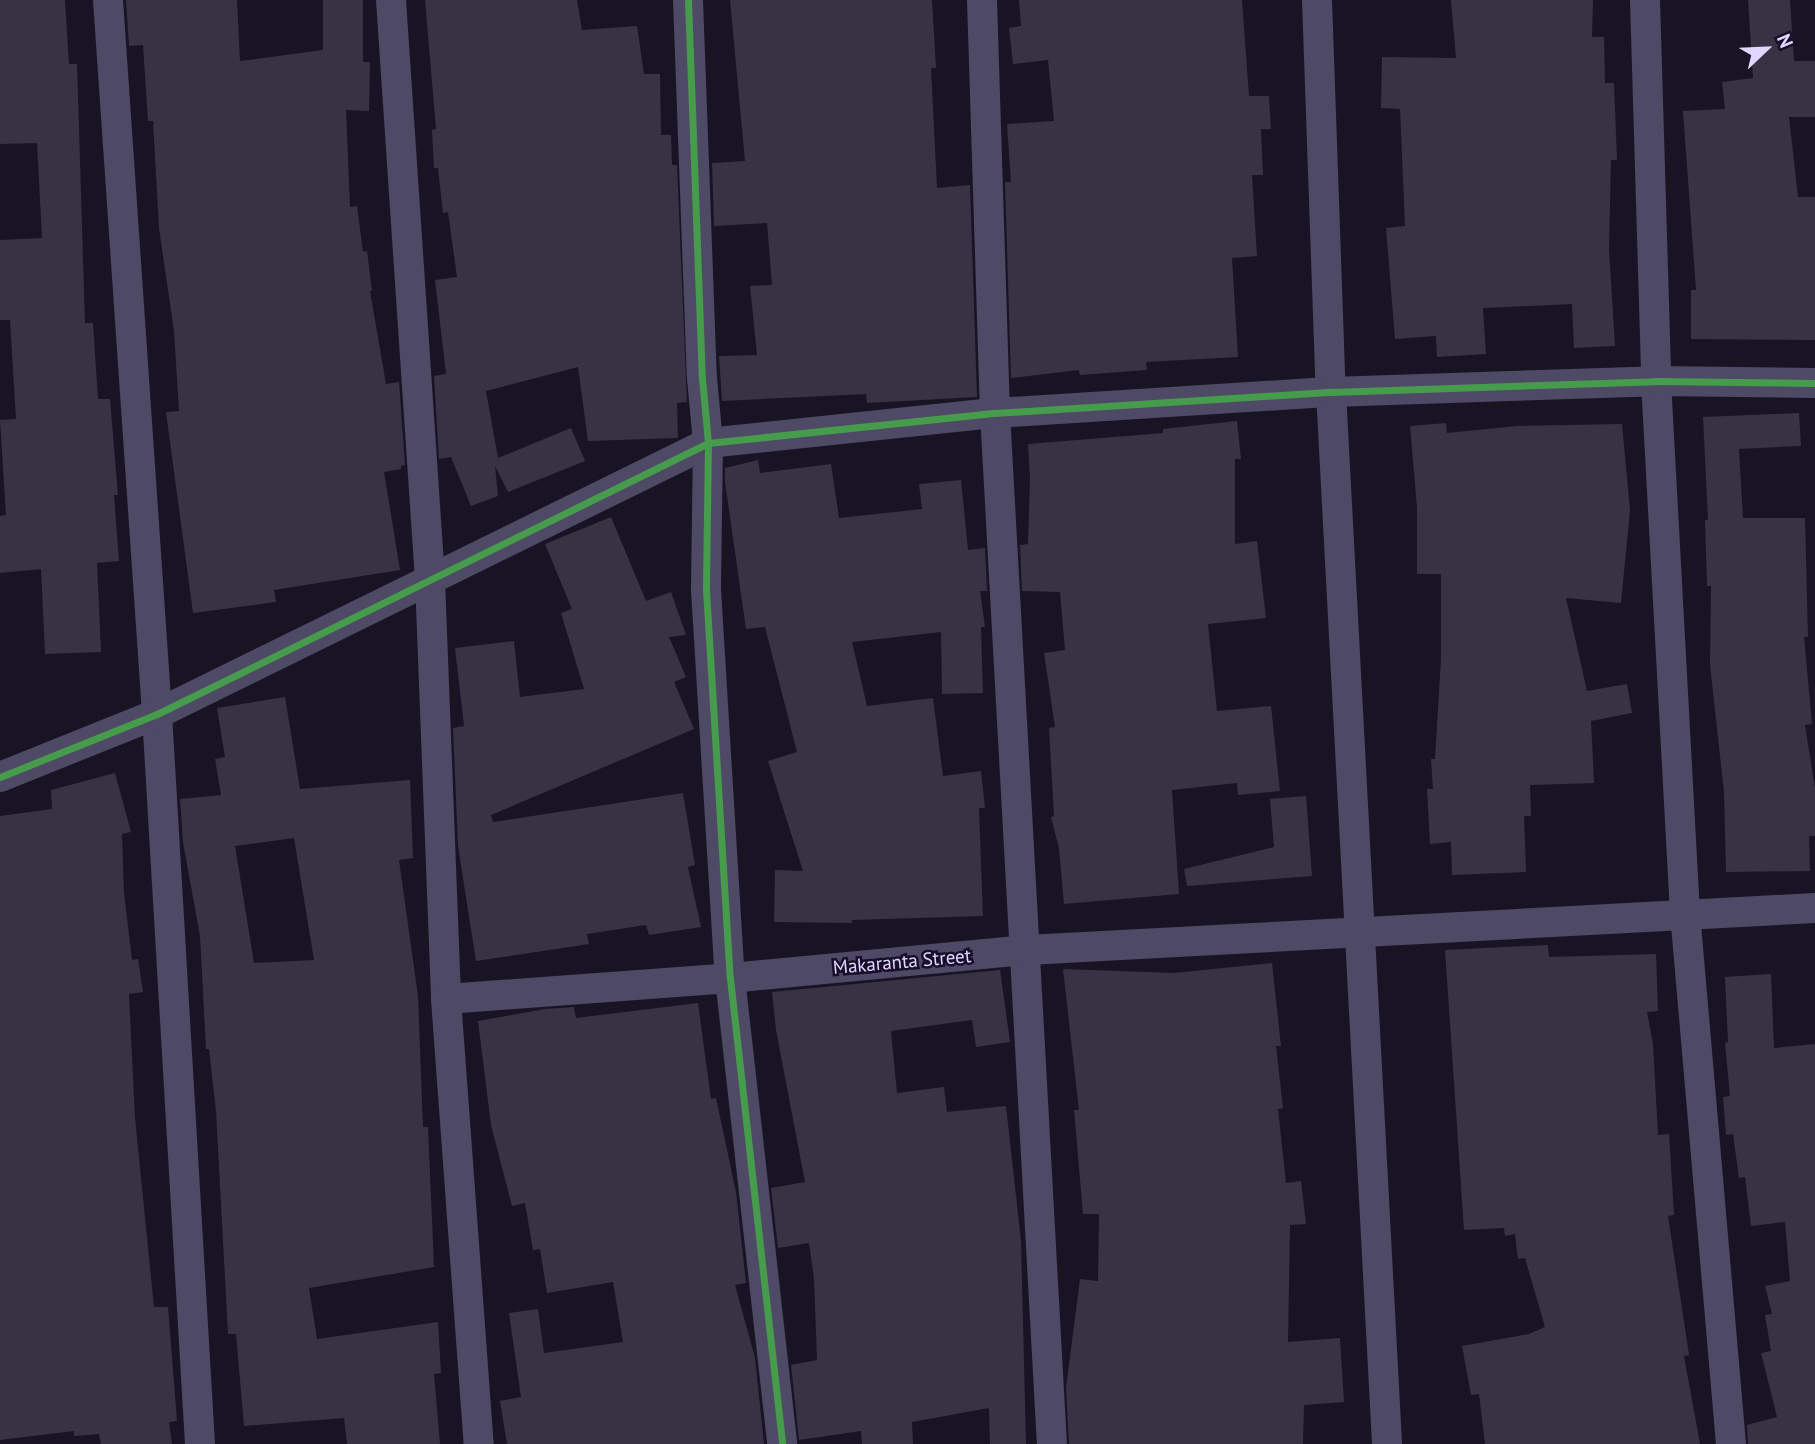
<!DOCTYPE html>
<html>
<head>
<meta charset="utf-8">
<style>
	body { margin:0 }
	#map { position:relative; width:1815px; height:1444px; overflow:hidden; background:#191423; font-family:"PT Sans",sans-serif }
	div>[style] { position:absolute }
	.building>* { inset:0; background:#383245 }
	.minor>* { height:30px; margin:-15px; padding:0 15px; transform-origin:15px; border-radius:15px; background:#4e4964 }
	.cycleway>* { height:7px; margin:-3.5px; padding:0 3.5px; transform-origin:3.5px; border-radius:3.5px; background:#469c4c }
	span { translate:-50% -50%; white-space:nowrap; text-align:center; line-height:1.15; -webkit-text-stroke:5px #170e29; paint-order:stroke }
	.street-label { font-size:19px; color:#e1d6ff }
	.north { position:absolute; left:1731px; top:14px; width:70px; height:70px; -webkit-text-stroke:5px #170e29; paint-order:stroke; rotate:67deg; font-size:19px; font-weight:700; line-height:28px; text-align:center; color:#e1d6ff }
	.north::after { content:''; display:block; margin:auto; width:24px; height:32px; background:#e1d6ff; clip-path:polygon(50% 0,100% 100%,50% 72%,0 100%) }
</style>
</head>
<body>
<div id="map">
	<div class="building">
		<div style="clip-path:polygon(0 0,65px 0,69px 64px,77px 64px,85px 323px,93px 323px,98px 399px,110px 399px,118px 495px,114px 495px,119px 561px,97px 563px,101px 652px,45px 654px,41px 569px,0 573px,0 516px,6px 515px,0 420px,16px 419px,10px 320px,0 320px,0 240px,42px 238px,37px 143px,0 144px)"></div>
		<div style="clip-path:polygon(126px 0,237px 0,240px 61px,323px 50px,323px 0,363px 0,363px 62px,370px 62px,369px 111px,346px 110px,350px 207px,357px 206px,363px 252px,367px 251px,372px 291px,370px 291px,386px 384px,399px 382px,405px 465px,401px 466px,401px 469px,384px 472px,400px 570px,274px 590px,276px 602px,193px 613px,166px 412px,179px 411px,174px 331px,159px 228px,153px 121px,148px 121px,143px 45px,129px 46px)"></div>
		<div style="clip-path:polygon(425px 0,577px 0,582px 30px,637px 26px,644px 74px,660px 74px,661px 135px,671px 135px,672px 165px,677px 165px,687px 402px,677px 403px,678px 438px,588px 441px,578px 367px,486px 391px,498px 458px,571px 428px,585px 461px,508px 492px,495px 466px,498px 496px,471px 506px,451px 457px,439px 459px,434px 376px,446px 374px,435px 280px,457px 277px,448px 212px,443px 213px,438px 168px,434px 168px,432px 130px,436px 129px)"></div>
		<div style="clip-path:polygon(730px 0,932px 0,936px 68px,931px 68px,937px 188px,970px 185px,977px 397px,867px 403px,866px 394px,722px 401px,719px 356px,757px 355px,750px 286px,772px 285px,767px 223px,714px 226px,712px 163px,745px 161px)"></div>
		<div style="clip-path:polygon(1019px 0,1242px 0,1249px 96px,1269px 96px,1271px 129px,1261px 129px,1263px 175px,1252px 175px,1257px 256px,1232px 258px,1238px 357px,1146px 362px,1147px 370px,1080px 375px,1079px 370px,1011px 378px,1005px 182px,1011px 182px,1007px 124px,1054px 121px,1048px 60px,1013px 64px,1009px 28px,1021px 26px)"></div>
		<div style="clip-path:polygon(1451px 0,1593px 0,1592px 37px,1604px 37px,1605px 83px,1614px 83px,1617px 160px,1611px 160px,1609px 249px,1615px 346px,1574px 348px,1572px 304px,1483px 308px,1486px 354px,1437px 357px,1436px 336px,1395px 339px,1386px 228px,1405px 226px,1400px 109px,1381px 108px,1382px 57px,1456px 58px)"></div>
		<div style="clip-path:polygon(1748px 0,1790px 0,1794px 61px,1815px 61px,1815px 117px,1789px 117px,1798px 197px,1815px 197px,1815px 340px,1691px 339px,1691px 290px,1696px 290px,1683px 111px,1725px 109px,1722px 82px,1753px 78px)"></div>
		<div style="clip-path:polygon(1799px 413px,1801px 446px,1739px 449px,1743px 518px,1805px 518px,1808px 637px,1804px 637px,1812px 724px,1805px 725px,1815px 788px,1815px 836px,1809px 836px,1810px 871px,1726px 872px,1724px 792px,1710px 665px,1711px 586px,1707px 586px,1705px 520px,1708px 520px,1703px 417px)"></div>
		<div style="clip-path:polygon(1237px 421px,1241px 459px,1235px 459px,1235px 544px,1257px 541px,1266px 618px,1208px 624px,1217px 711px,1271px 706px,1280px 791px,1238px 795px,1237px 783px,1172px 790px,1179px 894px,1064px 904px,1059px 848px,1051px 817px,1054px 816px,1049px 728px,1055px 727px,1044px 653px,1065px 650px,1060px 592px,1022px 591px,1020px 545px,1028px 544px,1030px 478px,1028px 444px,1163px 433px,1163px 429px)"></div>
		<div style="clip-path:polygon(1446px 423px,1447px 433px,1517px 426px,1622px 424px,1630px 510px,1621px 603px,1566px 598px,1587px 691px,1627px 684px,1632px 713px,1591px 721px,1594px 783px,1530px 785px,1531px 816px,1524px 816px,1526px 872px,1452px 875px,1451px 842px,1430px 844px,1427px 789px,1433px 789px,1431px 759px,1435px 759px,1441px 659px,1441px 574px,1417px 574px,1417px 507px,1410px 426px)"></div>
		<div style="clip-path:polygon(758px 460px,760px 473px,831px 464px,839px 518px,922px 509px,919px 484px,961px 480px,968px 550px,985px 548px,987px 591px,980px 591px,985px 627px,981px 627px,983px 693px,942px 694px,941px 632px,852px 642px,867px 706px,933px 698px,943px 776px,981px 771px,985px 808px,979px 808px,983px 916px,852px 920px,852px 923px,774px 922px,775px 870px,803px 871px,768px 761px,797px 752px,765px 627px,746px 629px,725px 482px,725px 468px)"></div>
		<div style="clip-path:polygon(611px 517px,646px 601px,671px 592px,686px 635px,669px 637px,686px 677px,674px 682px,694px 729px,491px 815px,493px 822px,683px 793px,695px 865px,688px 867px,701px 927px,649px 935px,646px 925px,587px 934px,589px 944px,476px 961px,458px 846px,453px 728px,464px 726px,455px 648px,514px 641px,520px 697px,584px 689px,561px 613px,572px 609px,545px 544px)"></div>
		<div style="clip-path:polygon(evenodd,285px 697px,300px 789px,410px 780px,413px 858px,399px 860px,418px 996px,423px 1127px,428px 1127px,434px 1267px,309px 1288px,317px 1339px,438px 1322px,441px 1373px,434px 1374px,440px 1444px,347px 1444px,344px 1418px,244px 1426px,236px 1334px,228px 1334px,216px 1111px,209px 1049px,206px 1049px,200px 936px,183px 842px,180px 799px,221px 795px,215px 759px,225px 757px,217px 708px,285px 697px,294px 838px,314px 960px,254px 963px,235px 846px,294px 838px)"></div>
		<div style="clip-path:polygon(115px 773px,131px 832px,122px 834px,124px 893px,132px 960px,138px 959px,143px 992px,129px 994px,135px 1118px,154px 1307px,168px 1307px,177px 1421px,169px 1422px,172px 1444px,101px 1444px,99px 1434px,74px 1436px,74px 1431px,0 1440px,0 816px,52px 809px,51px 790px)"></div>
		<div style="clip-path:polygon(1306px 796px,1312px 876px,1187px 886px,1184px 869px,1274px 847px,1270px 799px)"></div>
		<div style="clip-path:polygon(1548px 945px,1549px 957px,1656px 954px,1658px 1011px,1647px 1012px,1653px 1044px,1658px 1135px,1669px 1134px,1674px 1215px,1668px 1216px,1689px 1355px,1684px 1356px,1700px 1444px,1485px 1444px,1479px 1394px,1471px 1395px,1462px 1346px,1529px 1334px,1545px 1327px,1525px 1258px,1518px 1259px,1515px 1234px,1505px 1236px,1504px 1228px,1464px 1230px,1445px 950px)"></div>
		<div style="clip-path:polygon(1272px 963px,1281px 1046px,1276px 1046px,1283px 1108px,1278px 1109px,1286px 1183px,1301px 1181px,1306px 1224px,1290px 1225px,1288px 1342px,1340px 1338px,1344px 1402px,1304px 1405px,1303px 1444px,1069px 1444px,1066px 1388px,1080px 1279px,1098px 1281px,1099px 1214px,1083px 1214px,1074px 1110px,1079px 1110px,1063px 969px,1174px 973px)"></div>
		<div style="clip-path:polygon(1000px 970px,1010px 1042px,976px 1047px,972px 1020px,891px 1031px,897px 1093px,944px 1087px,947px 1112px,1006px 1106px,1021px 1241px,1026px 1444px,990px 1444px,989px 1408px,912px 1422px,913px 1444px,862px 1444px,861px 1431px,799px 1440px,791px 1365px,817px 1360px,814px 1278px,809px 1243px,778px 1248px,771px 1188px,805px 1182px,776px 1030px,772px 992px)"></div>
		<div style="clip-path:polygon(1771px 974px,1774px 1048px,1815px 1044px,1815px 1444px,1748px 1444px,1747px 1425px,1777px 1417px,1761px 1353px,1771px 1351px,1765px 1315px,1772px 1314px,1765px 1286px,1790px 1281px,1785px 1222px,1751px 1226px,1745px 1177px,1739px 1178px,1733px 1134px,1726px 1135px,1723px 1097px,1730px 1096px,1725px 1043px,1728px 1042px,1725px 977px)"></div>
		<div style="clip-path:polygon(698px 1003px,711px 1099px,716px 1098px,736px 1192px,746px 1283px,735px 1285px,755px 1358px,764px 1444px,507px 1444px,500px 1401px,521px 1397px,509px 1313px,538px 1309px,544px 1353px,623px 1342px,613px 1282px,547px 1293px,540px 1249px,533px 1250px,525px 1203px,512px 1206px,491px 1125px,478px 1021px,545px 1009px,574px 1007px,576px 1018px)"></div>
	</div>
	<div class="minor">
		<div style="left:108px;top:0;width:716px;rotate:86.07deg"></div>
		<div style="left:157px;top:714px;width:731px;rotate:86.63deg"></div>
		<div style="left:391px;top:0;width:581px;rotate:86.15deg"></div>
		<div style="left:430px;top:580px;width:419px;rotate:87.8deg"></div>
		<div style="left:446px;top:999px;width:446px;rotate:85.8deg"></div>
		<div style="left:688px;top:0;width:378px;rotate:87.9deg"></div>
		<div style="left:702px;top:378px;width:65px;rotate:84.7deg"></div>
		<div style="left:708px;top:443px;width:147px;rotate:90.8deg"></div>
		<div style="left:706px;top:590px;width:389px;rotate:86.5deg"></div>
		<div style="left:730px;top:978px;width:469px;rotate:83.6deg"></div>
		<div style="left:982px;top:0;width:413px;rotate:88.2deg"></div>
		<div style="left:995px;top:413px;width:1033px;rotate:86.84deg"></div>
		<div style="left:1317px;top:0;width:392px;rotate:88deg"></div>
		<div style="left:1331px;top:392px;width:1053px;rotate:86.95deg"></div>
		<div style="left:1645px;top:0;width:381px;rotate:88.3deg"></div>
		<div style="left:1656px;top:381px;width:533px;rotate:86.88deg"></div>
		<div style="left:1685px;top:913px;width:533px;rotate:85.05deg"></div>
		<div style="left:0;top:777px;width:169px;rotate:-21.9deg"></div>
		<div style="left:157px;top:714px;width:614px;rotate:-26.19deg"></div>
		<div style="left:708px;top:443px;width:289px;rotate:-6deg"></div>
		<div style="left:995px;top:413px;width:337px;rotate:-3.6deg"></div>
		<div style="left:1331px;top:392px;width:325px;rotate:-1.9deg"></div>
		<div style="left:1656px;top:381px;width:159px;rotate:0.7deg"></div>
		<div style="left:446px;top:999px;width:285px;rotate:-4.2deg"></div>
		<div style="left:730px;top:978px;width:298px;rotate:-5.4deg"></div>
		<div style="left:1027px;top:950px;width:789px;rotate:-3.05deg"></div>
	</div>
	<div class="cycleway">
		<div style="left:688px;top:0;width:378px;rotate:87.9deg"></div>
		<div style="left:702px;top:378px;width:65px;rotate:84.7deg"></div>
		<div style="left:708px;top:443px;width:147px;rotate:90.8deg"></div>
		<div style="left:706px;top:590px;width:389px;rotate:86.5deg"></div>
		<div style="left:730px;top:978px;width:469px;rotate:83.6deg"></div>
		<div style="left:0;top:777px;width:169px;rotate:-21.9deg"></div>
		<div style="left:157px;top:714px;width:614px;rotate:-26.19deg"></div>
		<div style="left:708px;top:443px;width:289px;rotate:-6deg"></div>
		<div style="left:995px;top:413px;width:337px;rotate:-3.6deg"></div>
		<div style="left:1331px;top:392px;width:325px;rotate:-1.9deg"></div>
		<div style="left:1656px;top:381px;width:159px;rotate:0.7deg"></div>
	</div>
	<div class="street-label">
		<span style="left:902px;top:962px;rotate:-5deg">Makaranta Street</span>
	</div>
	<div class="north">N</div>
</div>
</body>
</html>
